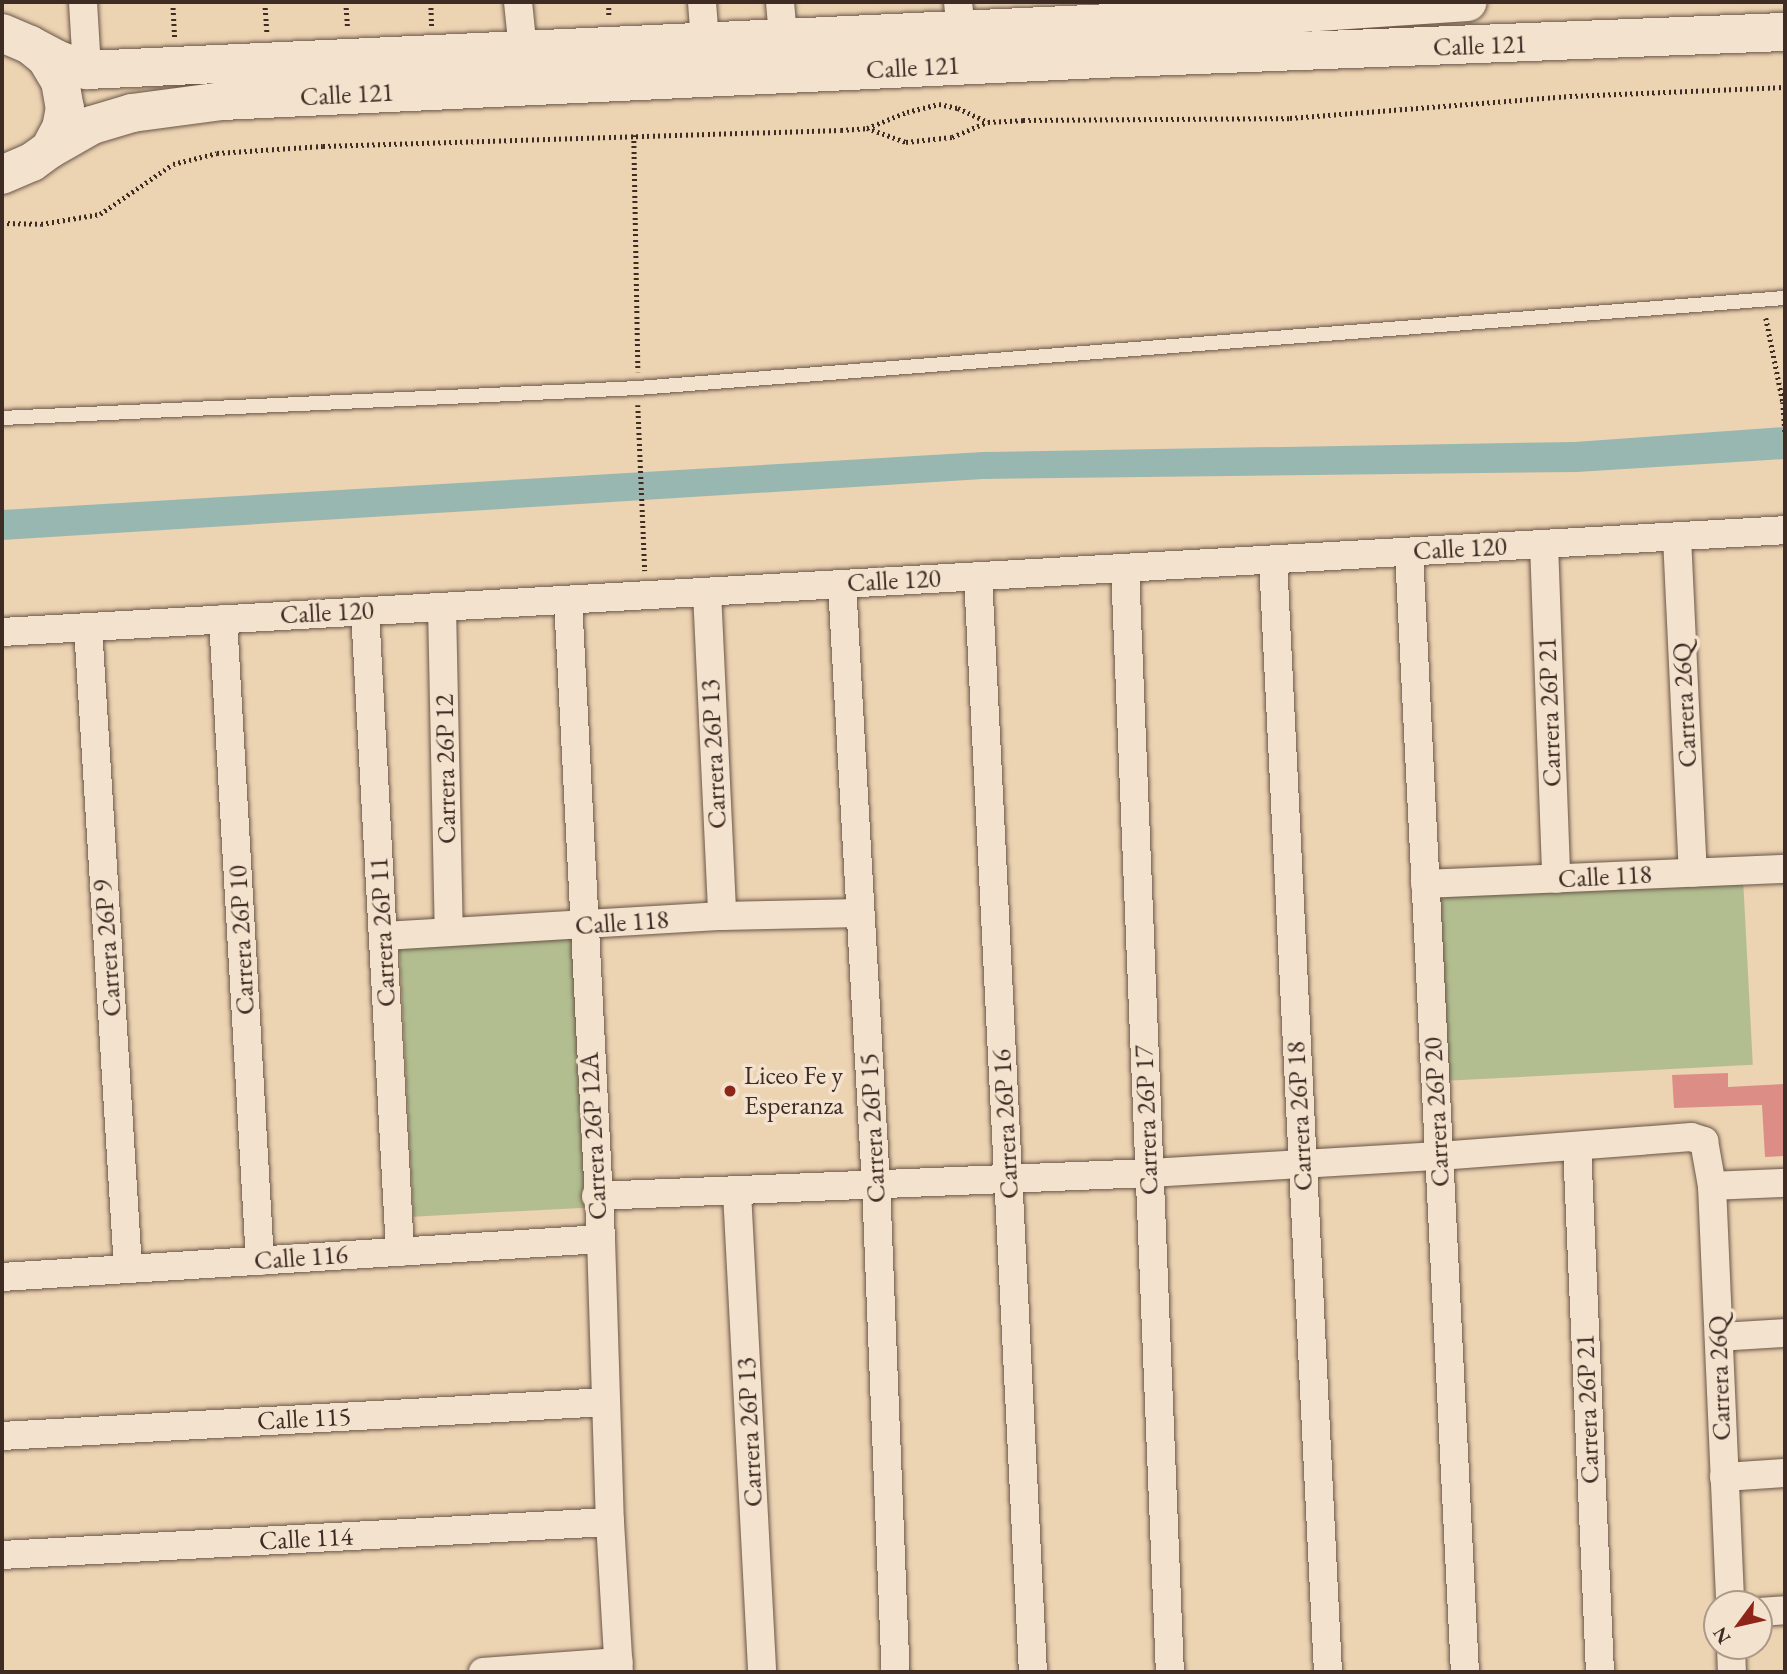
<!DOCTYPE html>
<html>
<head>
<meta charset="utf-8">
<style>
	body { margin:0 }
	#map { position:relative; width:1787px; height:1674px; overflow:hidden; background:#ecd3b2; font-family:"EB Garamond",serif }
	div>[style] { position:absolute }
	.green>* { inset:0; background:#b2be90; transform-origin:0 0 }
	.water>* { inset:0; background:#99b7b1 }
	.building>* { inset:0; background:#dc8d86 }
	.path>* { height:4.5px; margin-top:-2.25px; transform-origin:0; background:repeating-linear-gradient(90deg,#3e2c24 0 2px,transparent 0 5.5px) }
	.roads { filter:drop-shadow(0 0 2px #6a5648) drop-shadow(0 0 2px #6a5648) }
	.lane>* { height:14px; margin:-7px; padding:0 7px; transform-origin:7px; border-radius:7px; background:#f3e2cd }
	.street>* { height:28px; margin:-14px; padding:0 14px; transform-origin:14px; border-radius:14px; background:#f3e2cd }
	.secondary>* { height:38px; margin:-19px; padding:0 19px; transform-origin:19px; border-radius:19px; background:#f3e2cd }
	.dots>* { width:19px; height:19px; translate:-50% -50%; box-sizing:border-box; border:4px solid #f3e2cd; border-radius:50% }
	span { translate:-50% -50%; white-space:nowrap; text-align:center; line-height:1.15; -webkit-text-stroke:7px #f3e2cd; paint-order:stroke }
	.street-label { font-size:26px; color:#3e2c24 }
	.poi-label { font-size:26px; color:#3e2c24 }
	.left { translate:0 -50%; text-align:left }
	.frame { position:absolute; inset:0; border:4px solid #3e2c24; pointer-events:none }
	.north { position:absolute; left:1703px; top:1590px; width:70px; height:70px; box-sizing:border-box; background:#f3e2cd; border:2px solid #ab9989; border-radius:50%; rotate:237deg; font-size:19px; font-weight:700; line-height:28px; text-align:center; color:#3e2c24 }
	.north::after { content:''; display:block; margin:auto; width:24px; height:32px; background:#8f2418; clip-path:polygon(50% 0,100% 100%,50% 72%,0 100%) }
</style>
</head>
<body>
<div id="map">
	<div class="green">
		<div style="left:1743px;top:878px;width:187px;height:307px;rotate:87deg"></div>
		<div style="left:572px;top:937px;width:271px;height:173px;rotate:87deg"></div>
	</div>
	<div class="water">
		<div style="clip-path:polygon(1785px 427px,1785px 459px,1577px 472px,983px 479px,2px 540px,2px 510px,983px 452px,1575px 442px)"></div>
	</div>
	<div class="building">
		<div style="clip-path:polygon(1728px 1073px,1728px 1087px,1785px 1084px,1785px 1156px,1765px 1157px,1762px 1105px,1674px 1108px,1672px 1075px)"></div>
	</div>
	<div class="path">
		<div style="left:173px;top:2px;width:35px;rotate:87deg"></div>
		<div style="left:265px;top:2px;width:31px;rotate:86deg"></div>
		<div style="left:346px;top:2px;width:27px;rotate:86deg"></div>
		<div style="left:431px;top:2px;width:24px;rotate:88deg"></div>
		<div style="left:609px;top:2px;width:13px;rotate:90deg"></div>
		<div style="left:867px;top:128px;width:41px;rotate:19.7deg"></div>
		<div style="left:906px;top:142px;width:46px;rotate:-6.2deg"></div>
		<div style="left:952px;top:137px;width:39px;rotate:-23deg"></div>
		<div style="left:988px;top:122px;width:35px;rotate:-3deg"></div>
		<div style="left:1023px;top:120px;width:267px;rotate:-0.4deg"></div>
		<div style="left:1290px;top:118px;width:281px;rotate:-4.5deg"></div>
		<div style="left:1570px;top:96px;width:215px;rotate:-2.4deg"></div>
		<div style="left:634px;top:135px;width:237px;rotate:89deg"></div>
		<div style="left:2px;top:223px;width:39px;rotate:1deg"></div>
		<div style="left:41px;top:224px;width:60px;rotate:-9.6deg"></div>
		<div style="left:100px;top:214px;width:88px;rotate:-34.4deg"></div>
		<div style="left:173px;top:164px;width:45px;rotate:-14deg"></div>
		<div style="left:217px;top:153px;width:106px;rotate:-3.8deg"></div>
		<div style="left:323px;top:146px;width:518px;rotate:-1.77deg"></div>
		<div style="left:841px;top:130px;width:26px;rotate:-4deg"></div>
		<div style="left:867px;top:128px;width:43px;rotate:-21.8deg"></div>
		<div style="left:907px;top:112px;width:33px;rotate:-14deg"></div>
		<div style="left:939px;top:104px;width:19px;rotate:12deg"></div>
		<div style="left:958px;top:108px;width:33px;rotate:25deg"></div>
		<div style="left:1766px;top:318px;width:86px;rotate:78.6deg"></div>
		<div style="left:1783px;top:402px;width:32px;rotate:86deg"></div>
		<div style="left:638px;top:405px;width:166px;rotate:87.6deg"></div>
	</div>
	<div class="roads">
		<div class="lane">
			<div style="left:2px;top:418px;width:637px;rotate:-2.7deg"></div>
			<div style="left:638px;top:388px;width:1151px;rotate:-4.49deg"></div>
		</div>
		<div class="street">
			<div style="left:83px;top:2px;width:68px;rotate:86.6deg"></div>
			<div style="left:518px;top:2px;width:48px;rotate:84.1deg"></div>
			<div style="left:702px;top:2px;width:40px;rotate:85.7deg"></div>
			<div style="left:780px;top:2px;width:36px;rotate:85deg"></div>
			<div style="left:958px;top:2px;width:28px;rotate:84deg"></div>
			<div style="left:1677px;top:537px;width:336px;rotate:87.3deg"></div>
			<div style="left:1544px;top:544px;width:335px;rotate:87.9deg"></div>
			<div style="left:1409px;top:552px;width:1121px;rotate:87.14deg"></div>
			<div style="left:1273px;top:560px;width:1113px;rotate:87.17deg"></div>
			<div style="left:1125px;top:568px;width:1105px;rotate:87.67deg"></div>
			<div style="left:978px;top:576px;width:1097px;rotate:87.13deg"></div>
			<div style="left:842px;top:584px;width:601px;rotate:86.76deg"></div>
			<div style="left:876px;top:1184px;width:488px;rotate:87.7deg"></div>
			<div style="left:707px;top:592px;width:324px;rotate:87.3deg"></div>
			<div style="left:568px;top:600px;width:640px;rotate:87.04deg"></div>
			<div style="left:601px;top:1239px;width:283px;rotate:88.2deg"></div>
			<div style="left:610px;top:1522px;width:150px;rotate:86.6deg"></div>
			<div style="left:442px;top:607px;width:324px;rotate:88.8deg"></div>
			<div style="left:365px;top:611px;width:642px;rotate:86.87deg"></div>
			<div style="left:223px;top:619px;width:643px;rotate:86.7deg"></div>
			<div style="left:88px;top:627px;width:643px;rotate:86.43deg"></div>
			<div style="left:2px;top:632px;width:1786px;rotate:-3.27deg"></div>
			<div style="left:1425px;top:884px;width:360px;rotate:-2.4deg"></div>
			<div style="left:384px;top:936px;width:339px;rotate:-3.4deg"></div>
			<div style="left:722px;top:916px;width:138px;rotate:-1.2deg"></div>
			<div style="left:1577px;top:1146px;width:527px;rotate:87.5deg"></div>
			<div style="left:1712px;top:1186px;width:73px;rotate:-2.4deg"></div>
			<div style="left:737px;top:1192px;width:481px;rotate:87deg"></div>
			<div style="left:596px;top:1196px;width:554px;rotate:-2.38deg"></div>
			<div style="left:1150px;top:1173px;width:289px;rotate:-3.4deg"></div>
			<div style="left:1439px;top:1156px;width:253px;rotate:-4.3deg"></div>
			<div style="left:1691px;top:1137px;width:14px;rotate:17deg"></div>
			<div style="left:1704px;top:1141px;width:46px;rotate:79.9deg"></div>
			<div style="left:1712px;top:1186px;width:418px;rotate:87.5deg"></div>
			<div style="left:2px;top:1277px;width:600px;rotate:-3.63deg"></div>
			<div style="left:1719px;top:1337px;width:66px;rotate:-3.5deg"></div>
			<div style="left:2px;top:1436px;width:605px;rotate:-3.22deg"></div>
			<div style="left:1724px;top:1477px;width:61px;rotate:-3.8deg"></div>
			<div style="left:2px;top:1555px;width:609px;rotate:-3.11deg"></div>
			<div style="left:1759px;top:1612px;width:26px;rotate:-4deg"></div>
			<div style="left:1731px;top:1646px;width:26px;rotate:88deg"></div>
			<div style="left:483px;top:1672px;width:136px;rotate:-4.2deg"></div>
		</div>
		<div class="secondary">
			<div style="left:2px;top:33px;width:30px;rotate:23deg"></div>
			<div style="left:30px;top:45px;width:21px;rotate:39deg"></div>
			<div style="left:46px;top:58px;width:27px;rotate:59deg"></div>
			<div style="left:60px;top:81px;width:27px;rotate:80deg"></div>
			<div style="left:65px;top:108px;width:20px;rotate:101deg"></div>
			<div style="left:61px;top:128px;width:24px;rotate:118deg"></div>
			<div style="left:50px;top:149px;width:22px;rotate:144deg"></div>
			<div style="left:32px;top:162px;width:33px;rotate:157deg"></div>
			<div style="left:30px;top:45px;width:30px;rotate:28deg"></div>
			<div style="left:56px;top:59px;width:33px;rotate:20deg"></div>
			<div style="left:87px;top:70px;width:1157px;rotate:-2.63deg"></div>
			<div style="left:1243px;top:17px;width:225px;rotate:-3.8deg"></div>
			<div style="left:50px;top:149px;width:48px;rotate:-29.7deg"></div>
			<div style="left:92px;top:125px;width:42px;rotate:-16.7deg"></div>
			<div style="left:132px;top:113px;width:91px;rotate:-7.6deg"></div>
			<div style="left:222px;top:101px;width:901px;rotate:-2.74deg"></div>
			<div style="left:1122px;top:58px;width:664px;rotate:-2.25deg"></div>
		</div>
	</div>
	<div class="dots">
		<div style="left:730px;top:1091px;background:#8f2418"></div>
	</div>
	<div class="street-label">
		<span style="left:1480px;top:46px;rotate:-2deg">Calle 121</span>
		<span style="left:913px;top:68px;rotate:-3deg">Calle 121</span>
		<span style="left:347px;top:95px;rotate:-3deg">Calle 121</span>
		<span style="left:1460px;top:549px;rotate:-3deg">Calle 120</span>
		<span style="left:894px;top:581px;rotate:-3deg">Calle 120</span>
		<span style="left:327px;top:613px;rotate:-3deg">Calle 120</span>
		<span style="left:1685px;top:705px;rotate:-93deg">Carrera 26Q</span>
		<span style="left:1550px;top:712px;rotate:-92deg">Carrera 26P 21</span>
		<span style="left:714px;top:754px;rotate:-93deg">Carrera 26P 13</span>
		<span style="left:446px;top:769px;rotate:-91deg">Carrera 26P 12</span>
		<span style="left:1605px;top:877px;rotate:-3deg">Calle 118</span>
		<span style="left:622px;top:923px;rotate:-4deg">Calle 118</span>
		<span style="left:383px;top:932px;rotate:-93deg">Carrera 26P 11</span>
		<span style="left:242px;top:940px;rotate:-93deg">Carrera 26P 10</span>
		<span style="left:108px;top:948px;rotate:-94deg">Carrera 26P 9</span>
		<span style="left:1437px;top:1112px;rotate:-93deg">Carrera 26P 20</span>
		<span style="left:1300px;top:1116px;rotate:-93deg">Carrera 26P 18</span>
		<span style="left:1147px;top:1120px;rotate:-92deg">Carrera 26P 17</span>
		<span style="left:1006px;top:1124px;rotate:-93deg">Carrera 26P 16</span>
		<span style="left:873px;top:1128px;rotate:-93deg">Carrera 26P 15</span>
		<span style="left:594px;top:1136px;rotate:-93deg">Carrera 26P 12A</span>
		<span style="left:301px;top:1258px;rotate:-4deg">Calle 116</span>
		<span style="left:1720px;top:1378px;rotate:-92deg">Carrera 26Q</span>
		<span style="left:1588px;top:1409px;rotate:-92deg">Carrera 26P 21</span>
		<span style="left:304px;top:1419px;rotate:-3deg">Calle 115</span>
		<span style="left:750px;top:1432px;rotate:-93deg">Carrera 26P 13</span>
		<span style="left:306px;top:1539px;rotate:-3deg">Calle 114</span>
	</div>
	<div class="poi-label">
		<span class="left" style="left:744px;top:1091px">Liceo Fe y<br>Esperanza</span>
	</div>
	<div class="frame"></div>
	<div class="north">N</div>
</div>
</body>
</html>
